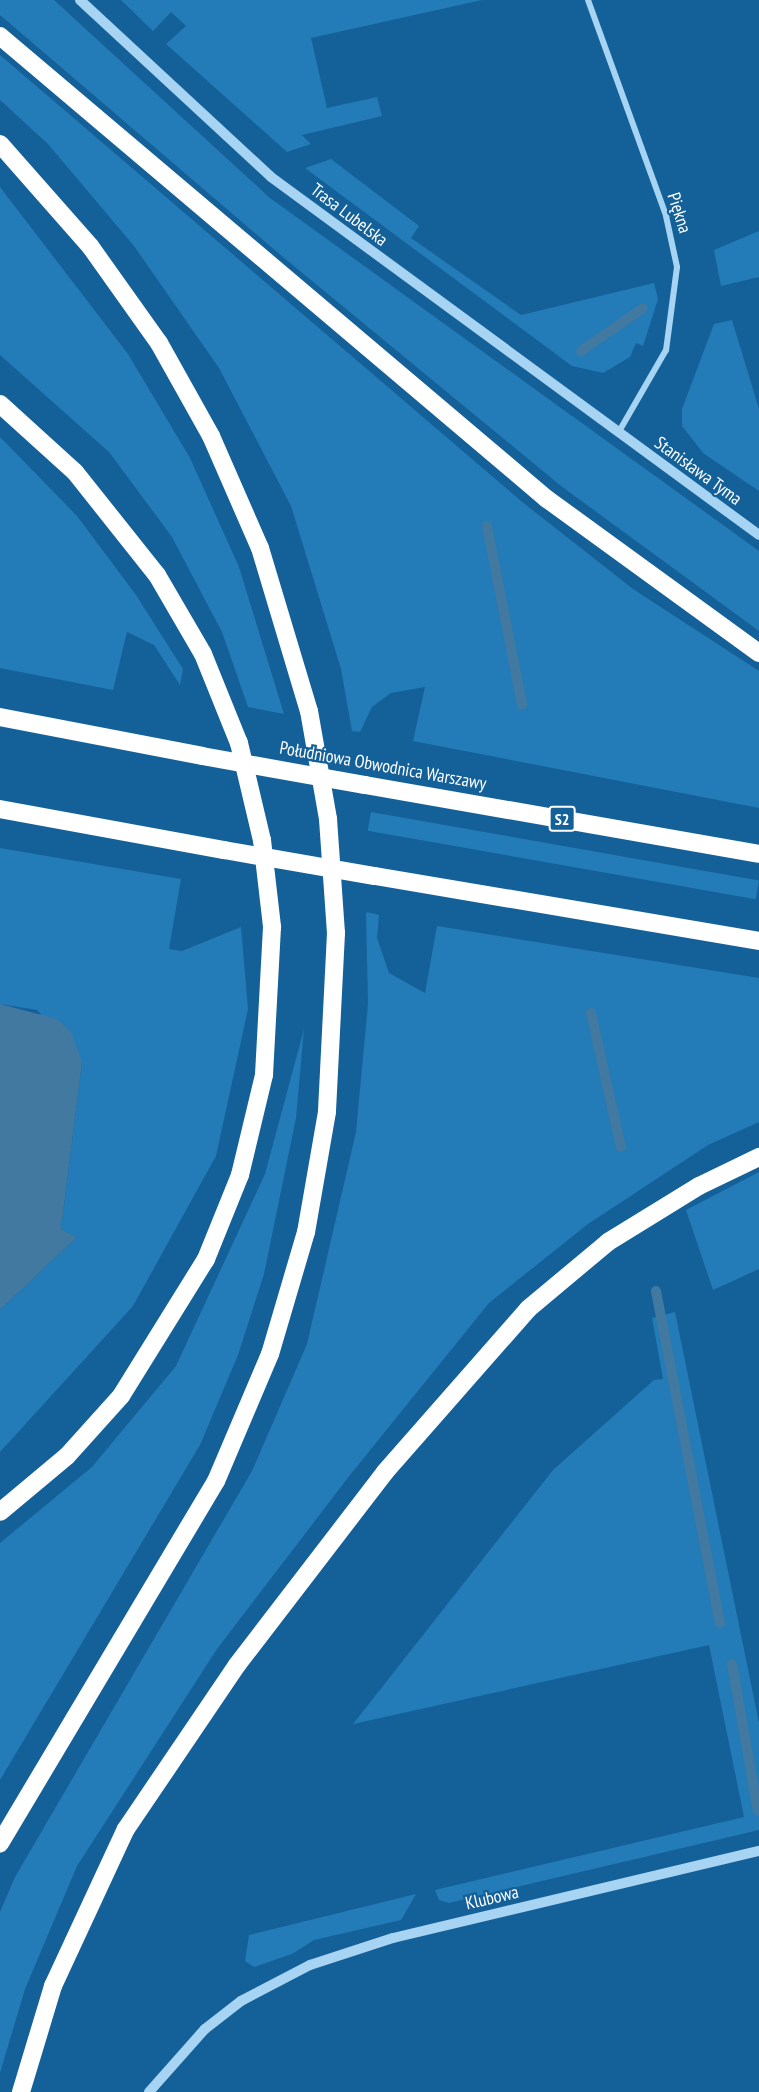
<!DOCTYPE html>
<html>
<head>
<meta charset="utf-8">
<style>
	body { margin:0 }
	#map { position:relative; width:759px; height:2092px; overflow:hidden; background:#14619a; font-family:"PT Sans Narrow",sans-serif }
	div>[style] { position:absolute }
	.green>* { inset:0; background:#237bb7; transform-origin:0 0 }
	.water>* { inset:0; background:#4279a1 }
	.stream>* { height:10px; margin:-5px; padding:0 5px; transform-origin:5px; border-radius:5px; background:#4279a1 }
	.minor>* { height:6px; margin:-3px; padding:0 3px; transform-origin:3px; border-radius:3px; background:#a8d4f3 }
	.tertiary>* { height:10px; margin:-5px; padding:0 5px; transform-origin:5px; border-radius:5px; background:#a8d4f3 }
	.motorway>* { height:18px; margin:-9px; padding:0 9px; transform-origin:9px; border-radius:9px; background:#fff }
	.motorway-bridge>* { height:18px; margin:-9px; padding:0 9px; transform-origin:9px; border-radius:9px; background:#fff }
	span { translate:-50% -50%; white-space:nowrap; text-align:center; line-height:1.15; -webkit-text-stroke:4.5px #14619a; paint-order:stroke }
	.shield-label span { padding:2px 4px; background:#14619a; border:2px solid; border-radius:4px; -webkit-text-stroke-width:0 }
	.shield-label { font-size:16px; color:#fff; font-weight:700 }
	.street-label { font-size:18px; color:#fff }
</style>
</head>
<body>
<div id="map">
	<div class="green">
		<div style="clip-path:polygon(0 0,54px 0,270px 198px,759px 551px,759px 631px,561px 486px,283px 257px,0 15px)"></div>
		<div style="clip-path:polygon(121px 0,482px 0,311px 38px,327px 108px,377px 97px,382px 116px,302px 135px,311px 144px,287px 152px,166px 44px,186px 26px,171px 12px,153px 31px)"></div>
		<div style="clip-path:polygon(0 55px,521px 501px,633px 589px,759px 671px,759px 808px,413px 741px,425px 687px,391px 693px,372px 707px,360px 732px,352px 731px,341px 669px,291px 506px,219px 368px,134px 246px,48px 144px,0 100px)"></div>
		<div style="clip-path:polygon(331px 159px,419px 226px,411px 238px,521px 315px,654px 283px,658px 299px,643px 346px,636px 343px,630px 357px,603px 373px,572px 366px,305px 168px)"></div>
		<div style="clip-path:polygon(0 187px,128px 354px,190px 458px,239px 567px,284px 714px,248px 707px,222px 632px,172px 537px,109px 452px,0 355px)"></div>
		<div style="clip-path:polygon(759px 231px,759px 277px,721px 286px,714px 250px)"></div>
		<div style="clip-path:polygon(732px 320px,759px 409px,759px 491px,703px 453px,682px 426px,682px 409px,714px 324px)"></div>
		<div style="clip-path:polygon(0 437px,77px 516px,136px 595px,183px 669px,180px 685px,154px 645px,127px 632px,113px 690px,0 668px)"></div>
		<div style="left:371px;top:812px;width:394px;height:19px;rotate:10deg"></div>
		<div style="clip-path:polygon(0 848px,181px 879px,169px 949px,182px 951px,241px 927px,248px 1009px,216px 1156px,133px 1306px,0 1452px,0 1310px,77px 1237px,61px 1229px,82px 1062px,37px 1010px,0 1004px)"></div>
		<div style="clip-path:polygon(366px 912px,379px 915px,377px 938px,389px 973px,425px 993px,437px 926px,759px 978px,759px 1122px,708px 1145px,588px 1224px,489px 1303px,350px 1475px,217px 1649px,77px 1866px,25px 1989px,0 2073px,0 1912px,15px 1877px,252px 1471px,307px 1344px,356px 1132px,368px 1004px)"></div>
		<div style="clip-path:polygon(304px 1029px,296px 1118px,264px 1274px,238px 1355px,200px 1445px,0 1780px,0 1543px,92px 1467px,176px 1366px,265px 1174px)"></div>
		<div style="clip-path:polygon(759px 1172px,759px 1269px,713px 1290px,686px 1210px)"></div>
		<div style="clip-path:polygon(675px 1312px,759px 1723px,759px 1830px,449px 1903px,439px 1900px,435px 1890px,744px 1817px,709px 1645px,353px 1724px,553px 1470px,654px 1380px,663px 1379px,652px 1318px)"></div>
		<div style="clip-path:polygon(416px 1894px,401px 1920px,314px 1940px,292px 1954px,254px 1967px,245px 1961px,249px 1935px)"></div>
	</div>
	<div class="water">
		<div style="clip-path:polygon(0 1004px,57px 1019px,71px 1032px,82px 1062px,61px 1229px,77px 1237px,0 1310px)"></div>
	</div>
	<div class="stream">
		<div style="left:581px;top:351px;width:75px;rotate:-34.7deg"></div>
		<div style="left:487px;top:526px;width:182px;rotate:78.9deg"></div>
		<div style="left:591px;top:1013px;width:137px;rotate:77.4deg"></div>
		<div style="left:656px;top:1291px;width:338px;rotate:79.1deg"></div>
		<div style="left:732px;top:1664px;width:149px;rotate:80deg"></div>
	</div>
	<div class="minor">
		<div style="left:588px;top:0;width:230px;rotate:70.1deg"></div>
		<div style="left:666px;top:216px;width:52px;rotate:77.8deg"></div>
		<div style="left:677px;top:267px;width:84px;rotate:97.5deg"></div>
		<div style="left:666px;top:350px;width:96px;rotate:120deg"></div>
	</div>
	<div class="tertiary">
		<div style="left:80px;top:0;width:260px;rotate:42.8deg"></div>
		<div style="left:271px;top:177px;width:605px;rotate:36.26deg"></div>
		<div style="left:149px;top:2092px;width:84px;rotate:-48.4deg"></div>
		<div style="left:205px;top:2029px;width:46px;rotate:-37.9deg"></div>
		<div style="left:241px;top:2001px;width:78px;rotate:-27.6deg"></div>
		<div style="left:310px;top:1965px;width:87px;rotate:-18deg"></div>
		<div style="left:393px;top:1938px;width:376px;rotate:-13.4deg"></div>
	</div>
	<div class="motorway">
		<div style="left:0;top:36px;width:717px;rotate:40.25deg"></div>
		<div style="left:547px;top:499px;width:262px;rotate:36deg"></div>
		<div style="left:0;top:144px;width:136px;rotate:48.6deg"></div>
		<div style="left:90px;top:246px;width:119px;rotate:54.6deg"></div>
		<div style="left:159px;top:343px;width:107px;rotate:60.8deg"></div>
		<div style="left:211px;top:436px;width:122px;rotate:66.4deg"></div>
		<div style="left:260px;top:548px;width:170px;rotate:73.3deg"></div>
		<div style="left:309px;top:711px;width:110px;rotate:80deg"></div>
		<div style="left:328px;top:819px;width:114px;rotate:86deg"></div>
		<div style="left:336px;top:933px;width:179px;rotate:92.9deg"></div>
		<div style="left:327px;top:1112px;width:122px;rotate:99.9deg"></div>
		<div style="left:306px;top:1232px;width:127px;rotate:106.4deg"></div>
		<div style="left:270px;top:1354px;width:138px;rotate:113deg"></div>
		<div style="left:216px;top:1481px;width:422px;rotate:120.8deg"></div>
		<div style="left:0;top:404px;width:101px;rotate:42.2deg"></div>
		<div style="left:75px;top:472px;width:132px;rotate:51.5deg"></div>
		<div style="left:157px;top:575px;width:91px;rotate:59.8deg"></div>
		<div style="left:203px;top:654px;width:96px;rotate:68deg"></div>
		<div style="left:239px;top:743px;width:100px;rotate:76.7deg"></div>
		<div style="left:262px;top:840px;width:88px;rotate:83.4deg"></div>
		<div style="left:272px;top:927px;width:148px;rotate:93.1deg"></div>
		<div style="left:264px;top:1075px;width:103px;rotate:103.5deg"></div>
		<div style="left:240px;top:1175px;width:91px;rotate:112deg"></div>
		<div style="left:206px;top:1259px;width:161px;rotate:121.8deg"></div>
		<div style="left:121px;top:1396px;width:81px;rotate:132deg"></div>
		<div style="left:67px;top:1456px;width:87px;rotate:140.1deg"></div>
		<div style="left:0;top:717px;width:206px;rotate:10.9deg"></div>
		<div style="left:365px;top:785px;width:400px;rotate:9.9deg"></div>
		<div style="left:0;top:809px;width:228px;rotate:10.4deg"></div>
		<div style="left:375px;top:876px;width:389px;rotate:9.6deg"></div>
		<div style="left:21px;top:2092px;width:111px;rotate:-73.2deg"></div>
		<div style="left:53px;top:1986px;width:173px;rotate:-65.1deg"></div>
		<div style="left:126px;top:1829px;width:198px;rotate:-55.9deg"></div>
		<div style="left:237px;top:1665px;width:243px;rotate:-52.5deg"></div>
		<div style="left:385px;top:1472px;width:217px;rotate:-48.7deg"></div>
		<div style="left:528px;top:1309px;width:104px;rotate:-39.9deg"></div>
		<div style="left:608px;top:1242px;width:107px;rotate:-31.6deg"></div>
		<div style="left:699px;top:1186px;width:67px;rotate:-25.8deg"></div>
	</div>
	<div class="motorway-bridge">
		<div style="left:202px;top:756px;width:166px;rotate:10.1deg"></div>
		<div style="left:224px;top:850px;width:153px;rotate:9.8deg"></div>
	</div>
	<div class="shield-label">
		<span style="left:562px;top:819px">S2</span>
	</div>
	<div class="street-label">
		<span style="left:679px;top:213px;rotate:72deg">Piękna</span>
		<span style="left:349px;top:215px;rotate:37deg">Trasa Lubelska</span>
		<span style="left:698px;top:471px;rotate:36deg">Stanisława Tyma</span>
		<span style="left:383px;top:766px;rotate:10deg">Południowa Obwodnica Warszawy</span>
		<span style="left:492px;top:1898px;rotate:-13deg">Klubowa</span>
	</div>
</div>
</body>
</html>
